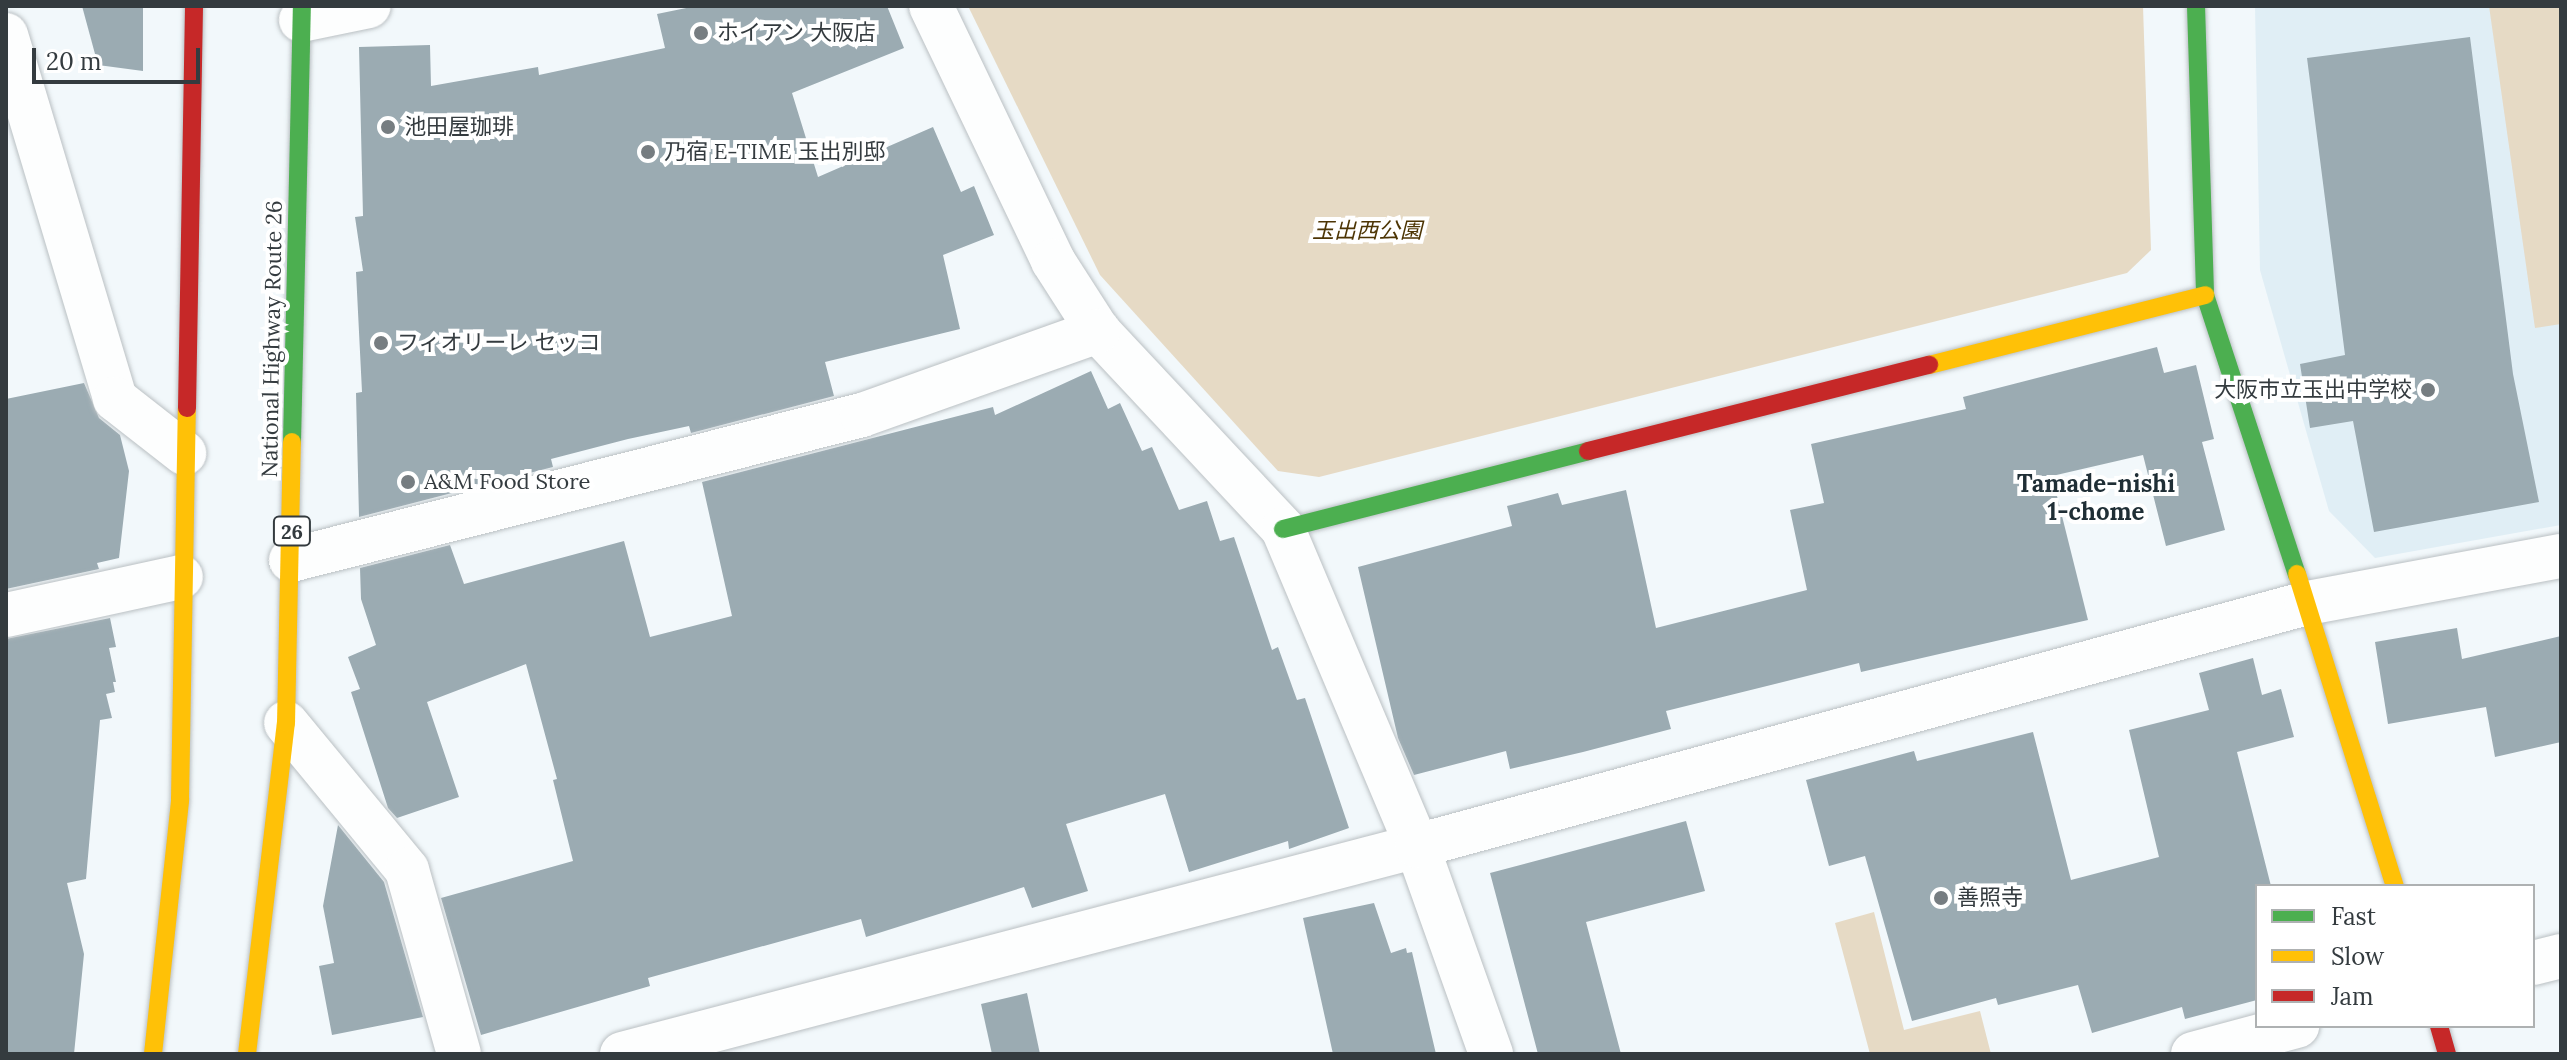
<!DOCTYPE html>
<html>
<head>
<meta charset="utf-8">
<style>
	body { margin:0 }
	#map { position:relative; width:2567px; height:1060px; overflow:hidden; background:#f2f8fb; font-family:Lora,"Noto Sans JP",serif }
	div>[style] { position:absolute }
	.built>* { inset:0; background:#e0eef5 }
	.green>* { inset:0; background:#e6dac5 }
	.building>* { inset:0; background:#9babb2 }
	.roads { filter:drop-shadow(0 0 2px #bac0c3) drop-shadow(0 0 2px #bac0c3) }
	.street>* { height:44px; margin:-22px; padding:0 22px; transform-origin:22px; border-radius:22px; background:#fdfefe }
	.fast>* { height:18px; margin:-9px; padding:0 9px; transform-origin:9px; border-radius:9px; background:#4caf50 }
	.slow>* { height:18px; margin:-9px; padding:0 9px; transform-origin:9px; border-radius:9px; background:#ffc107 }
	.jam>* { height:18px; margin:-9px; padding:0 9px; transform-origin:9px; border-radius:9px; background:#c62828 }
	.dots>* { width:22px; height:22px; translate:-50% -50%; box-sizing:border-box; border:4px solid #fff; border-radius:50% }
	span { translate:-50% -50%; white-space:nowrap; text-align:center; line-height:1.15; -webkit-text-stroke:8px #fff; paint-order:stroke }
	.shield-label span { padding:2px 6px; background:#fff; border:2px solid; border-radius:6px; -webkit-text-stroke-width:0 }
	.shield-label { font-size:20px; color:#343b3f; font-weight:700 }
	.poi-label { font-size:22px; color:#343b3f }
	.left { translate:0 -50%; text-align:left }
	.right { translate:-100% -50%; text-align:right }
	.park-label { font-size:22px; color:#4d3504; font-style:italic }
	.street-label { font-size:22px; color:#343b3f }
	.neighbourhood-label { font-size:24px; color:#1f2e35; font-weight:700 }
	.frame { position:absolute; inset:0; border:8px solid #343b3f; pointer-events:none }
	.legend { position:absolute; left:2255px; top:884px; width:280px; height:144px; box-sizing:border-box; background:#fff; border:2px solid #aeb1b2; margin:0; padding:10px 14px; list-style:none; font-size:24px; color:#343b3f }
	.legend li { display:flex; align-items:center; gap:16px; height:40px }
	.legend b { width:40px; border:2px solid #aeb1b2 }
	.scale { position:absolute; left:32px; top:48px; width:168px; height:36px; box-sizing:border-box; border:4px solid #343b3f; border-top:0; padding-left:10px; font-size:24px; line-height:28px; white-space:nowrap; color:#343b3f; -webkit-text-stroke:6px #fff; paint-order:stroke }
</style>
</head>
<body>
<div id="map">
	<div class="built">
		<i style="clip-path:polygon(2255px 6px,2561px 6px,2561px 525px,2375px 558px,2329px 511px,2260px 270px)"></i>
	</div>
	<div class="green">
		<i style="clip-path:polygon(968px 6px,2143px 6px,2151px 250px,2127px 273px,1319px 477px,1278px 471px,1100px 275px)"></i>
		<i style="clip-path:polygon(2489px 6px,2561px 6px,2561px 324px,2535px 328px)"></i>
		<i style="clip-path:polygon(1874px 912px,1904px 1030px,1980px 1011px,1991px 1054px,1870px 1054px,1835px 923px)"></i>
	</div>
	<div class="building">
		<i style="clip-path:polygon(82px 6px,143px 6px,143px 71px,98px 65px)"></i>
		<i style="clip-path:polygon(696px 6px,887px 6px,904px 48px,792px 93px,818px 177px,933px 127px,961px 192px,974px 186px,994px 235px,943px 255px,960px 329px,825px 362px,834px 396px,691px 433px,689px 426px,628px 439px,551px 459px,553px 467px,359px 517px,356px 393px,362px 392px,356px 272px,363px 271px,355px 217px,363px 216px,359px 47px,430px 45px,431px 86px,538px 67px,539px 75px,665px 48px,657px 14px)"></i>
		<i style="clip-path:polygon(2470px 37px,2513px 374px,2539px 502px,2374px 532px,2353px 421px,2310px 428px,2300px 364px,2345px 355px,2307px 58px)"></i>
		<i style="clip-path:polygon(2157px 347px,2164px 373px,2196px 365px,2214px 439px,2202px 442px,2225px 530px,2166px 546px,2143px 455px,2052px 476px,2088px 620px,1861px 672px,1859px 663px,1666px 711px,1671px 729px,1583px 752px,1510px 769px,1506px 751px,1414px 775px,1398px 738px,1358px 567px,1512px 526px,1507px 506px,1558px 493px,1562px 505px,1626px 490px,1656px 628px,1807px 590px,1790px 510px,1824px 503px,1811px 444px,1966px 409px,1963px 397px)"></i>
		<i style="clip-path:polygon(1091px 371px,1108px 409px,1120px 403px,1142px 451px,1152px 447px,1179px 510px,1207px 501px,1220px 541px,1234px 537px,1272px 650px,1278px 647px,1297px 700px,1305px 698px,1349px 828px,1289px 849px,1288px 841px,1189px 872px,1165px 794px,1066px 824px,1088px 891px,1032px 908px,1024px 887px,866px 937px,861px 919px,648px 978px,650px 986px,481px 1035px,441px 898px,573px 861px,553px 780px,557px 779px,526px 664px,427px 702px,459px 797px,397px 818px,388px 808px,351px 692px,360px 689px,348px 657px,376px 645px,361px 599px,360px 568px,450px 545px,464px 584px,624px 541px,650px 637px,732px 616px,702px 482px,993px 407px,995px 415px)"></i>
		<i style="clip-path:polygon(84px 383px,99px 418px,120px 435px,129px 471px,119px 558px,97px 563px,99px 569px,6px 589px,6px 399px)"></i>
		<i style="clip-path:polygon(110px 618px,116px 647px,109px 648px,116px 682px,113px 682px,115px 692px,106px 694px,112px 718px,100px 720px,86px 879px,67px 883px,84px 954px,74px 1054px,6px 1054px,6px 639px)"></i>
		<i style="clip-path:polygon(2457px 628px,2462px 659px,2561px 636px,2561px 742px,2495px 757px,2486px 707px,2388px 724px,2375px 642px)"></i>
		<i style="clip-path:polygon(2253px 658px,2262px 695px,2281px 689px,2294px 737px,2237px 752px,2271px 886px,2257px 886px,2257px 1000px,2185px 1019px,2182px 1007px,2092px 1033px,2078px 985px,1998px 1005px,1996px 998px,1912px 1021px,1865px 856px,1829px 866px,1806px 780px,1914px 751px,1917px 761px,2033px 732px,2071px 880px,2159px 857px,2129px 730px,2209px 710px,2199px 673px)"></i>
		<i style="clip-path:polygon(1686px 821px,1705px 891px,1586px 922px,1621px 1054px,1538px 1054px,1490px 873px)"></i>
		<i style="clip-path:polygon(338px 825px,384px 882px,423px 1017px,332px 1035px,319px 966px,334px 963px,323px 906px)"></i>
		<i style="clip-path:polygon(1374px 903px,1391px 953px,1406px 948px,1407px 953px,1412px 952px,1436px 1054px,1333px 1054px,1303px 918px)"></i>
		<i style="clip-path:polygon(1027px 993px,1040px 1054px,992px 1054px,981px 1004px)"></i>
	</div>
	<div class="roads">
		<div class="street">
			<i style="left:931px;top:6px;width:283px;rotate:64.4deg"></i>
			<i style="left:1053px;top:261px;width:83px;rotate:57.3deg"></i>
			<i style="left:1098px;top:331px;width:271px;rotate:46.9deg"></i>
			<i style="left:1283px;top:529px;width:344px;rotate:67.1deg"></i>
			<i style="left:1417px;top:846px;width:221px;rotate:70.4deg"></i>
			<i style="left:301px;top:20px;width:69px;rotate:-11.6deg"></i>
			<i style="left:6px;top:35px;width:380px;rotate:73.3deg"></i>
			<i style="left:115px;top:399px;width:88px;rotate:38deg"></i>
			<i style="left:291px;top:560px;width:589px;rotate:-14.25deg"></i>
			<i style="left:862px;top:415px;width:251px;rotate:-19.6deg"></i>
			<i style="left:6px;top:615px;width:179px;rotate:-12.3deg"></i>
			<i style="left:286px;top:723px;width:190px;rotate:50.5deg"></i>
			<i style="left:407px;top:870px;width:191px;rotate:74.2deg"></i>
			<i style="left:2533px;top:963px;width:29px;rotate:-14deg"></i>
			<i style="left:622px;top:1054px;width:822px;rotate:-14.66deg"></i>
			<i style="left:1417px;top:846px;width:923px;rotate:-15.27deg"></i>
			<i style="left:2307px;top:603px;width:258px;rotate:-10.5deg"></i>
			<i style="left:2193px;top:1054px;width:108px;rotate:-15.1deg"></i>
		</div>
		<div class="fast">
			<i style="left:2196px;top:6px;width:289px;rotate:88.2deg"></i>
			<i style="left:2205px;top:295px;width:294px;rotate:71.8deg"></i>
			<i style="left:292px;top:442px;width:436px;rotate:-88.7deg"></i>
			<i style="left:1283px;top:529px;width:315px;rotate:-14.3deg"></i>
		</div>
		<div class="slow">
			<i style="left:1929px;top:365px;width:285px;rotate:-14.2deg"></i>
			<i style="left:2297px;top:574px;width:327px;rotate:72.6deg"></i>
			<i style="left:153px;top:1054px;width:255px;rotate:-83.9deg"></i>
			<i style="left:180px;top:800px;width:392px;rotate:-89deg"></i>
			<i style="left:247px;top:1054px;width:333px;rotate:-83.3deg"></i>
			<i style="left:286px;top:723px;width:281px;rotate:-88.8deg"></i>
		</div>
		<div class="jam">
			<i style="left:187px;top:408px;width:402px;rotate:-89deg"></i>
			<i style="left:1588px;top:451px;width:352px;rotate:-14.2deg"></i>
			<i style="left:2439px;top:1026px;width:29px;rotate:74deg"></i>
		</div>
	</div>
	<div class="dots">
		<i style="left:701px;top:33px;background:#767d81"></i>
		<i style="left:388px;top:127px;background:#767d81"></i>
		<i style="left:648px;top:152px;background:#767d81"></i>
		<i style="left:381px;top:343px;background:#767d81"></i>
		<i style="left:2428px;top:390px;background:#767d81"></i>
		<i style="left:408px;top:482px;background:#767d81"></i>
		<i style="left:1941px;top:898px;background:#767d81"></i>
	</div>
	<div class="shield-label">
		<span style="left:292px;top:531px">26</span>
	</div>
	<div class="poi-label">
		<span class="left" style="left:717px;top:33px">ホイアン 大阪店</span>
		<span class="left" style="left:404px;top:127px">池田屋珈琲</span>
		<span class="left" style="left:664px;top:152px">乃宿 E-TIME 玉出別邸</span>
		<span class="left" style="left:397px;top:343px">フィオリーレ セッコ</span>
		<span class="right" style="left:2412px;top:390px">大阪市立玉出中学校</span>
		<span class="left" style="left:424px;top:482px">A&amp;M Food Store</span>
		<span class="left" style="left:1957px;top:898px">善照寺</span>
	</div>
	<div class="park-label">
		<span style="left:1367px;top:231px">玉出西公園</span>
	</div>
	<div class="street-label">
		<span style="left:272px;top:339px;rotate:-89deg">National Highway Route 26</span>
	</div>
	<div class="neighbourhood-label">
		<span style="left:2096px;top:498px">Tamade-nishi<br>1-chome</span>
	</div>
	<div class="frame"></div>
	<ul class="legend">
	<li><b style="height:10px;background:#4caf50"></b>Fast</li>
	<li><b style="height:10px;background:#ffc107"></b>Slow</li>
	<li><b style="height:10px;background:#c62828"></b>Jam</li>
	</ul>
	<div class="scale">20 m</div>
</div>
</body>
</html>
